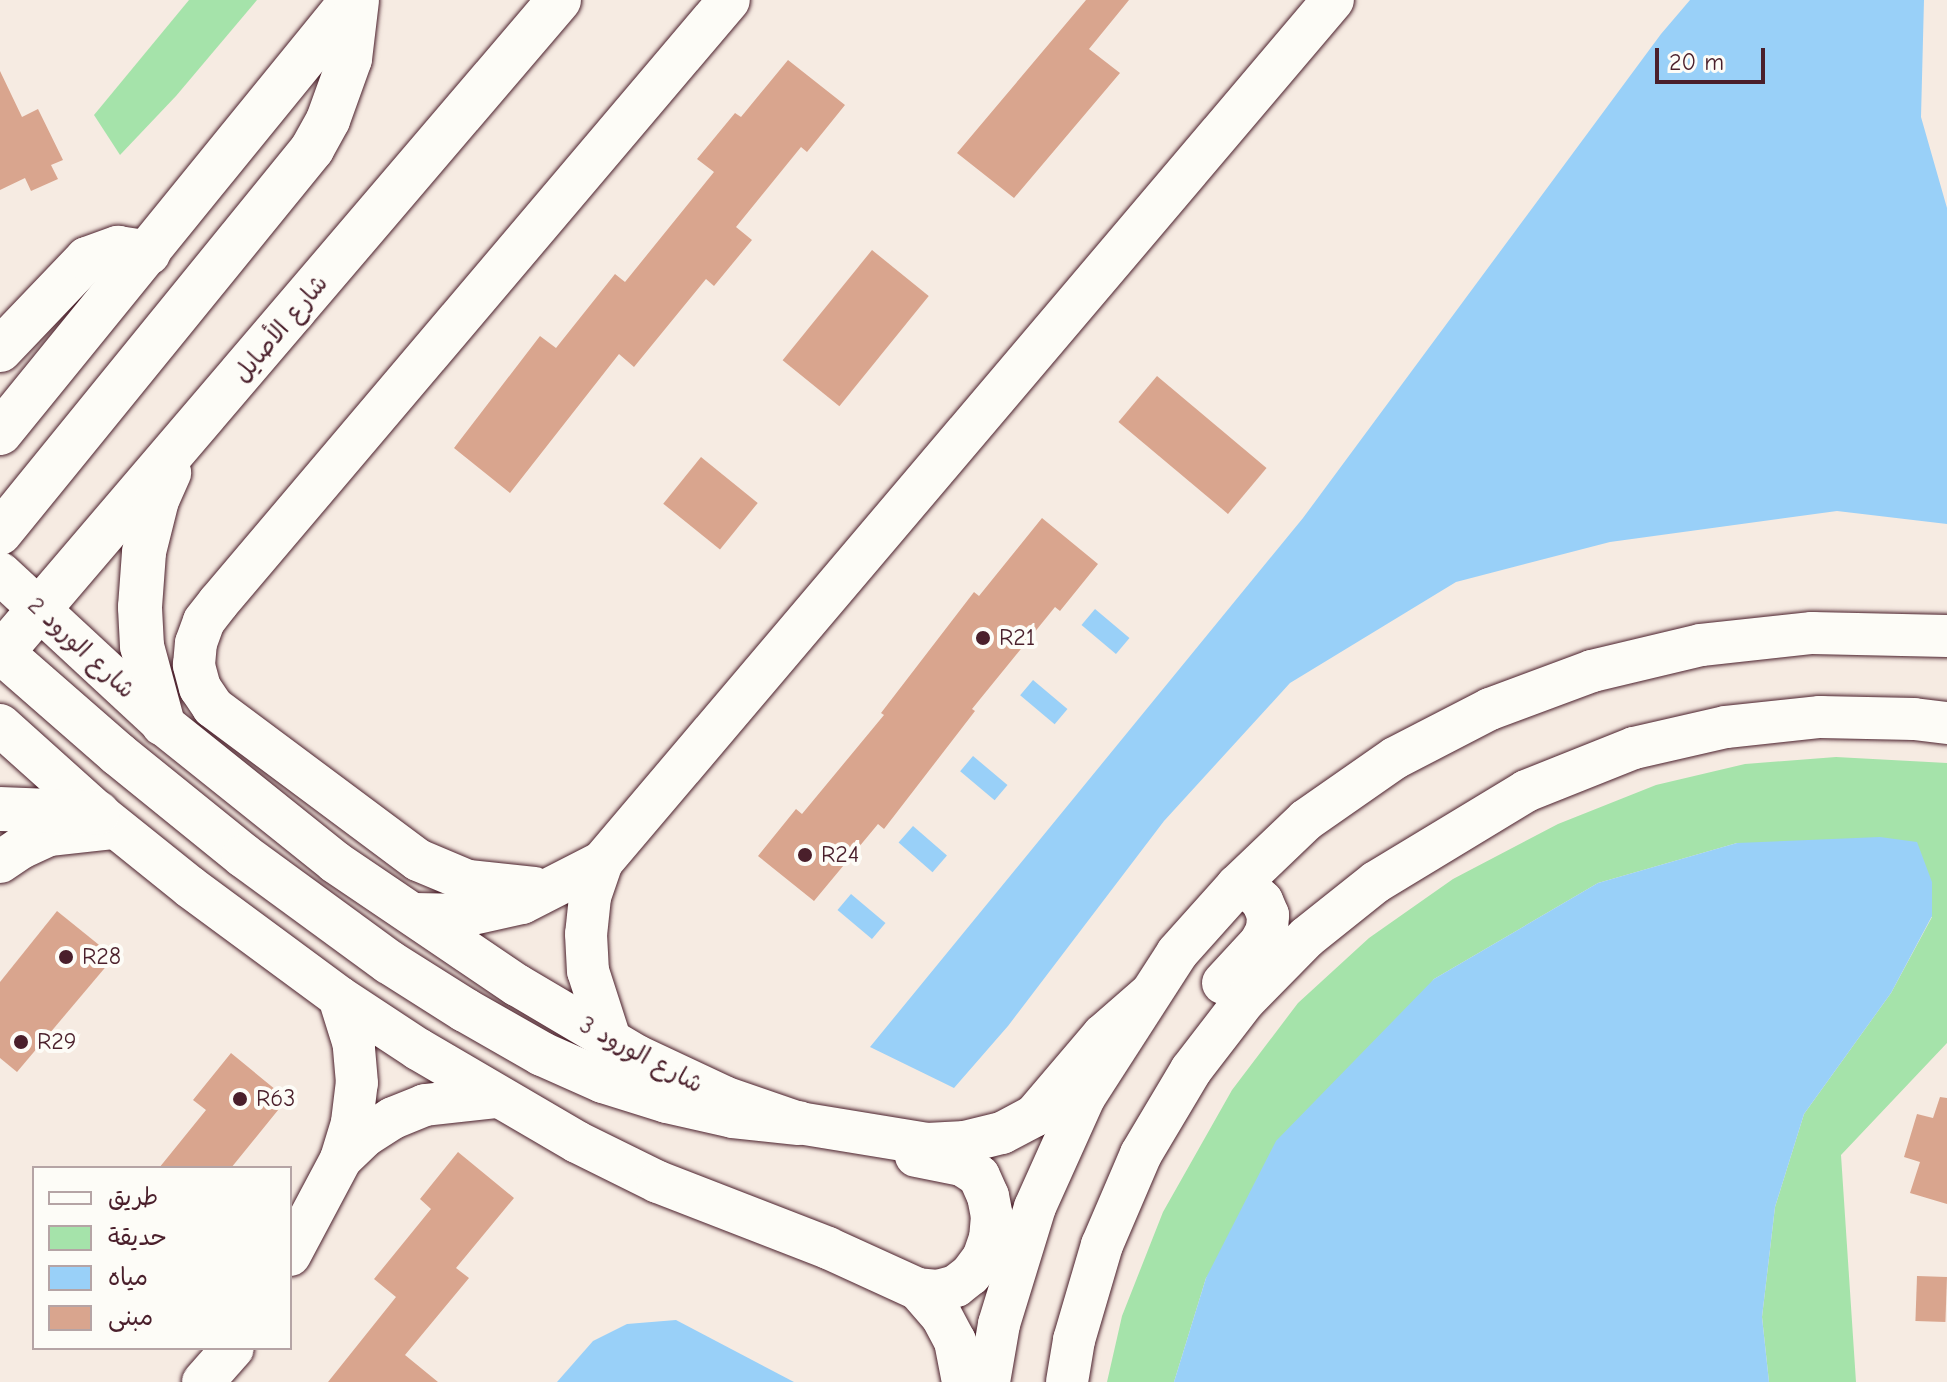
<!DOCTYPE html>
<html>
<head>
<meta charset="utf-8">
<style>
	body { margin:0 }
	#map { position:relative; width:1947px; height:1382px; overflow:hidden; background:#f6ebe2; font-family:"Comic Neue","Playpen Sans Arabic",sans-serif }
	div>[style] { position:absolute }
	.green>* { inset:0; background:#a5e3aa }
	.water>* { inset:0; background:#99d0f8; transform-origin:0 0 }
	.building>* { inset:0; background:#d9a58e; transform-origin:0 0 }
	.roads { filter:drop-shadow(0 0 2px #4a1f2b) drop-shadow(0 0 2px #4a1f2b) }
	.minor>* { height:42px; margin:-21px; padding:0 21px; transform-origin:21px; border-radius:21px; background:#fdfcf7 }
	.major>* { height:44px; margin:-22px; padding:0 22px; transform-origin:22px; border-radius:22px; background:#fdfcf7 }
	.dots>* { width:22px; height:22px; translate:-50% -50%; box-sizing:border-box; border:4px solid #fdfcf7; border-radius:50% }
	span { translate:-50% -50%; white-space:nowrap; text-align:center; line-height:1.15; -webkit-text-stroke:8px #fdfcf7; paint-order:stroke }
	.street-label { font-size:24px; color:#4a1f2b }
	.poi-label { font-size:24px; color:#4a1f2b }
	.left { translate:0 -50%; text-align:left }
	.legend { position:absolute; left:32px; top:1166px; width:260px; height:184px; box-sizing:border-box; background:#fdfcf7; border:2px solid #b5a4a5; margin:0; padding:10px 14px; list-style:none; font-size:24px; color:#4a1f2b }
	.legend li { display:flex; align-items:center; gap:16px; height:40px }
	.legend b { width:40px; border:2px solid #b5a4a5 }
	.scale { position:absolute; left:1655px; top:48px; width:110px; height:36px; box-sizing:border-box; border:4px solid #4a1f2b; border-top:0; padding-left:10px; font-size:24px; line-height:28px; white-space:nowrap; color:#4a1f2b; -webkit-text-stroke:6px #fdfcf7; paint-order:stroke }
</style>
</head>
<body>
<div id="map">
	<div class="green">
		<i style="clip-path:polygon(189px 0,257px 0,176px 96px,120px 155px,94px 115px)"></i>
		<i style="clip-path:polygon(1836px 757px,1947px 763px,1947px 1043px,1841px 1155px,1856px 1382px,1769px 1382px,1762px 1317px,1775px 1207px,1804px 1114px,1891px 993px,1932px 917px,1737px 843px,1598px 883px,1434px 979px,1206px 1278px,1174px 1382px,1107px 1382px,1122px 1316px,1163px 1212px,1232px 1090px,1298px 1003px,1369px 938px,1453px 879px,1558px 824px,1656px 785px,1745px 764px)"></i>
	</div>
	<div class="water">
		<i style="clip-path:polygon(1690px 0,1924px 0,1921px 117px,1947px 208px,1947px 524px,1837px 511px,1610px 542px,1456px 582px,1290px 683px,1164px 821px,1008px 1026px,954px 1088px,870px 1047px,1303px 518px,1661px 34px)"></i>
		<i style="left:1095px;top:609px;width:45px;height:21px;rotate:40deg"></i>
		<i style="left:1033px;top:680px;width:45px;height:20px;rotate:40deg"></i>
		<i style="left:973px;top:756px;width:45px;height:20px;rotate:40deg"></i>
		<i style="left:913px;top:826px;width:45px;height:22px;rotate:41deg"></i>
		<i style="clip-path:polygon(1880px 837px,1917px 842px,1932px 882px,1932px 916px,1891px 993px,1804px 1114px,1775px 1207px,1762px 1317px,1769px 1382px,1174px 1382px,1206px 1278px,1276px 1141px,1434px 979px,1598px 883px,1737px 843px)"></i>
		<i style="left:851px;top:894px;width:45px;height:21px;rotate:40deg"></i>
		<i style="clip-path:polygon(676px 1320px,794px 1382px,557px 1382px,593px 1341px,627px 1324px)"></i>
	</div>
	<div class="building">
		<i style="clip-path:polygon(1086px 0,1129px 0,1089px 49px,1120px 73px,1014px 198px,957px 153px)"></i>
		<i style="clip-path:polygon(788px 60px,845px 105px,807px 152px,801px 147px,736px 227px,752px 240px,714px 286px,706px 279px,634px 367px,619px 354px,510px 493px,454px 448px,540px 336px,556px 348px,615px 274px,625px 282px,714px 172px,697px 159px,735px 113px,741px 117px)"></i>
		<i style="clip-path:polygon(0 71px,22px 117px,38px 109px,63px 160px,51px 165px,58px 179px,31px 191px,25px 178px,0 190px)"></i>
		<i style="left:872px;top:250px;width:73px;height:142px;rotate:39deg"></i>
		<i style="left:1157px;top:376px;width:143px;height:60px;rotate:40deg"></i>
		<i style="left:701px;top:457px;width:73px;height:60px;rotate:39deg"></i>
		<i style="clip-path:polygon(1042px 518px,1098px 564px,1060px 611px,1055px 607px,972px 709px,975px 711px,884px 829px,878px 824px,814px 901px,758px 856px,796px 809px,802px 814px,884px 715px,881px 713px,974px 592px,979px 596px)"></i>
		<i style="clip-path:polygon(57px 911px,114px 957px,17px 1072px,0 1058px,0 982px)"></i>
		<i style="clip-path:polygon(231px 1053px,287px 1099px,231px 1168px,159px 1168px,206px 1110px,193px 1100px)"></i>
		<i style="clip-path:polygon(1940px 1097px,1947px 1098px,1947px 1204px,1910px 1193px,1920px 1162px,1904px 1157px,1917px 1114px,1933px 1118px)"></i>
		<i style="clip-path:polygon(458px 1152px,514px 1198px,456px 1268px,469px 1278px,405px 1355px,438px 1382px,328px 1382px,396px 1297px,374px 1279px,431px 1209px,420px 1199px)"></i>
		<i style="left:1917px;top:1276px;width:30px;height:45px;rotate:2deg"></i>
	</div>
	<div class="roads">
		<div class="minor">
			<i style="left:0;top:573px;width:222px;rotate:42.8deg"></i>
			<i style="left:163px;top:724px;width:221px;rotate:38.7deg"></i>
			<i style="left:335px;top:862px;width:220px;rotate:34.1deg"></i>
			<i style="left:517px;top:985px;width:139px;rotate:30.6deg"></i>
			<i style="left:637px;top:1056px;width:96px;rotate:25.2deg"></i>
			<i style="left:724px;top:1097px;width:79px;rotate:19.1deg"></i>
			<i style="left:799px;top:1123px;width:130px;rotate:9.3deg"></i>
			<i style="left:927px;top:1144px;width:38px;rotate:-3deg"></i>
			<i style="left:965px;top:1142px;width:38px;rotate:-14deg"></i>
			<i style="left:1002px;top:1133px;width:36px;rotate:-28deg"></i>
			<i style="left:1034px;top:1116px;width:106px;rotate:-49.6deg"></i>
			<i style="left:1103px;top:1035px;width:62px;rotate:-41.1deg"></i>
			<i style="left:0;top:725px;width:132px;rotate:41.9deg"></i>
			<i style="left:98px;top:813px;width:118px;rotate:38.8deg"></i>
			<i style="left:190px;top:887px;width:185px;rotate:36.4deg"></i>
			<i style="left:339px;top:997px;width:95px;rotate:33.4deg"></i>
			<i style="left:418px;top:1049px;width:184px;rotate:30.3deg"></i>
			<i style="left:577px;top:1142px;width:90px;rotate:26.3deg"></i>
			<i style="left:658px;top:1182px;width:182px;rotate:21.2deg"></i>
			<i style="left:828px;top:1248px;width:99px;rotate:24.5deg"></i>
			<i style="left:918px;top:1289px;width:35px;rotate:49deg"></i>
			<i style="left:941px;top:1315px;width:30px;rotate:62deg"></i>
			<i style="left:955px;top:1341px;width:42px;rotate:79deg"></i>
			<i style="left:0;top:862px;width:25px;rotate:-34deg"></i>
			<i style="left:21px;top:848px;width:31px;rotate:-25deg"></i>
			<i style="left:49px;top:835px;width:66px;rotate:-6.1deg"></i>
			<i style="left:602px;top:862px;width:37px;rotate:109deg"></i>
			<i style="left:590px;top:897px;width:37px;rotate:96deg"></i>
			<i style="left:586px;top:934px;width:37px;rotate:87deg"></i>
			<i style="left:588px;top:971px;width:75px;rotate:72.1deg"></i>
			<i style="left:534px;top:888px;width:66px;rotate:-173.9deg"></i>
			<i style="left:468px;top:881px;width:54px;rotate:-157.2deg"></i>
			<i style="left:418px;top:860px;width:256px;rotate:-143.3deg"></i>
			<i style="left:213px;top:707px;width:23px;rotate:-124deg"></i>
			<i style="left:200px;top:688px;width:24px;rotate:-105deg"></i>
			<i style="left:194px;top:665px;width:22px;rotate:-85deg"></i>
			<i style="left:196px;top:643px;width:23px;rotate:-70deg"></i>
			<i style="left:204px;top:621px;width:23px;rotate:-52deg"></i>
			<i style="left:218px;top:603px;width:790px;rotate:-49.72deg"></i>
			<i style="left:414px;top:914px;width:54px;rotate:1.1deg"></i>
			<i style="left:468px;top:915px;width:55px;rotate:-12.5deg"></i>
			<i style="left:522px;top:903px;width:90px;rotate:-27.1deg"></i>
			<i style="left:602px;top:862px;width:1130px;rotate:-49.7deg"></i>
			<i style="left:1223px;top:983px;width:54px;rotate:-47.2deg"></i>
			<i style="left:1260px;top:943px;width:15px;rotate:-62deg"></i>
			<i style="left:1267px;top:930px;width:15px;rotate:-86deg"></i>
			<i style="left:1268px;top:915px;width:15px;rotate:-113deg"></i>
			<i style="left:1262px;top:901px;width:15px;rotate:-138deg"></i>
			<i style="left:1251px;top:891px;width:15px;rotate:-160deg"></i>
			<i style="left:916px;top:1156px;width:47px;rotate:11.1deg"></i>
			<i style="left:962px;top:1165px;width:20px;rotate:33deg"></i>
			<i style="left:979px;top:1176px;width:22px;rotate:66deg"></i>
			<i style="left:988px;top:1196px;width:20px;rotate:79deg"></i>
			<i style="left:992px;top:1216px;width:22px;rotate:95deg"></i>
			<i style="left:990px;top:1238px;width:21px;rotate:109deg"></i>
			<i style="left:983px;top:1258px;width:21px;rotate:127deg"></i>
			<i style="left:970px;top:1275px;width:18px;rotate:142deg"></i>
			<i style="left:956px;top:1286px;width:20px;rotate:165deg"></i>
			<i style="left:937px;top:1291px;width:19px;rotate:-174deg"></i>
			<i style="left:341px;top:1159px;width:33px;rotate:-44deg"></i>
			<i style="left:365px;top:1136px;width:33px;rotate:-33deg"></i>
			<i style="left:393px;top:1118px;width:35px;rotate:-22deg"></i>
			<i style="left:425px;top:1105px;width:73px;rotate:-6.3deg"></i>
			<i style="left:290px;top:1255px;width:109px;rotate:-62deg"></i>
			<i style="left:341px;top:1159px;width:39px;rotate:-73deg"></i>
			<i style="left:352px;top:1122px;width:39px;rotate:-83deg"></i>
			<i style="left:357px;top:1083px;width:38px;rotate:-95deg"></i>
			<i style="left:354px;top:1045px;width:50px;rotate:-107.4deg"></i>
			<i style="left:203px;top:1382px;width:45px;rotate:-48.6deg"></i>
			<i style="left:989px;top:1382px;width:59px;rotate:-80.2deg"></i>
			<i style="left:999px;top:1324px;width:122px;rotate:-72.9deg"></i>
			<i style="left:1035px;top:1207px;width:122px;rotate:-65.8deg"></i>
			<i style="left:1085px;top:1096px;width:170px;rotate:-57.2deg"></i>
			<i style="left:1177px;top:953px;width:90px;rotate:-48.2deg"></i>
			<i style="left:1237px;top:886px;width:95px;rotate:-43.7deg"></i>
			<i style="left:1306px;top:820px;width:108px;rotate:-34.9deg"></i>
			<i style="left:1395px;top:758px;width:107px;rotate:-27.3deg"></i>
			<i style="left:1490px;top:709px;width:109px;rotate:-20.4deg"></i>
			<i style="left:1592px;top:671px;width:112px;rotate:-13.4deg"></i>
			<i style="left:1701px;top:645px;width:112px;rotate:-6.2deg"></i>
			<i style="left:1812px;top:633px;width:135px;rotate:1.3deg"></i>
			<i style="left:1067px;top:1382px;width:43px;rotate:-80.5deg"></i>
			<i style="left:1074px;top:1340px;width:99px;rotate:-73.6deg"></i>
			<i style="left:1102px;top:1245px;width:99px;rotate:-66.8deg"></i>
			<i style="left:1141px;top:1154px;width:98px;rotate:-59.2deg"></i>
			<i style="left:1191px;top:1070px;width:88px;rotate:-52.4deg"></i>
			<i style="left:1245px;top:1000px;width:88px;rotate:-45.5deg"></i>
			<i style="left:1307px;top:937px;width:88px;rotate:-38.6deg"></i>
			<i style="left:1376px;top:882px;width:175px;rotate:-31.2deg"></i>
			<i style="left:1526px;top:791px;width:116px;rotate:-21.7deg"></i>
			<i style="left:1634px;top:748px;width:94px;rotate:-12.9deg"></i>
			<i style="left:1726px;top:727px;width:95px;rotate:-6.1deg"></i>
			<i style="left:1820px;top:717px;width:94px;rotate:1.2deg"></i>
			<i style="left:1914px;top:719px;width:33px;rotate:7deg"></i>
		</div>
		<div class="major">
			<i style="left:0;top:350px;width:126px;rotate:-46.3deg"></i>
			<i style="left:87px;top:259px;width:33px;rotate:-20deg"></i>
			<i style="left:118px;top:248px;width:31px;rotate:9deg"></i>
			<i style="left:0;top:433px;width:558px;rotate:-50.89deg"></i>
			<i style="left:0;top:533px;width:495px;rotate:-50.9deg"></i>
			<i style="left:312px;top:149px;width:33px;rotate:-61deg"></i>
			<i style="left:328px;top:120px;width:65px;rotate:-70.2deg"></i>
			<i style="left:350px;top:59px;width:59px;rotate:-83.2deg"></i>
			<i style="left:0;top:651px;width:157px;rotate:41.1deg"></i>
			<i style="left:118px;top:754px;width:162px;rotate:39deg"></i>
			<i style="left:244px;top:856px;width:180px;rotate:36.2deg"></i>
			<i style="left:389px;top:962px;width:90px;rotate:32.3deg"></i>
			<i style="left:465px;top:1010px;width:89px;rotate:29.7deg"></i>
			<i style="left:542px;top:1054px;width:67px;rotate:23.9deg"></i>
			<i style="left:603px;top:1081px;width:67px;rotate:17.4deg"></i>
			<i style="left:667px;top:1101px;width:68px;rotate:12.8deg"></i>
			<i style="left:733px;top:1116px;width:66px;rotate:6.1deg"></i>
			<i style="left:0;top:655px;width:861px;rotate:-49.52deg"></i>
			<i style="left:163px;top:724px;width:81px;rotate:-105.1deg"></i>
			<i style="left:142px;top:646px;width:39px;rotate:-93deg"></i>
			<i style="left:140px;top:607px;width:55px;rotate:-85.8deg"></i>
			<i style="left:144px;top:552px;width:54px;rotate:-76deg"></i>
			<i style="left:157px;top:500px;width:30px;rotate:-66deg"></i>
			<i style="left:0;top:809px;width:98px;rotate:2.3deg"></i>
		</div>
	</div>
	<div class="dots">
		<i style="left:983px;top:638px;background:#4a1f2b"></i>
		<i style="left:805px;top:855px;background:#4a1f2b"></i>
		<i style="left:66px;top:957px;background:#4a1f2b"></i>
		<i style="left:21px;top:1042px;background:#4a1f2b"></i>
		<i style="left:240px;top:1099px;background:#4a1f2b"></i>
	</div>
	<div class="street-label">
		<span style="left:281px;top:329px;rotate:-50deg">شارع الأصايل</span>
		<span style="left:81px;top:648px;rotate:43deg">شارع الورود 2</span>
		<span style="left:641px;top:1055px;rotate:28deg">شارع الورود 3</span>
	</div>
	<div class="poi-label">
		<span class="left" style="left:999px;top:638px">R21</span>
		<span class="left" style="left:821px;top:855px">R24</span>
		<span class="left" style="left:82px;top:957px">R28</span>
		<span class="left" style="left:37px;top:1042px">R29</span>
		<span class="left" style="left:256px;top:1099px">R63</span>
	</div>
	<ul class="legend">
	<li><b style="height:10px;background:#fdfcf7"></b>طريق</li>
	<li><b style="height:22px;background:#a5e3aa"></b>حديقة</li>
	<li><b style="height:22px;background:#99d0f8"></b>مياه</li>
	<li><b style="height:22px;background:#d9a58e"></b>مبنى</li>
	</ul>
	<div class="scale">20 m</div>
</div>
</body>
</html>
